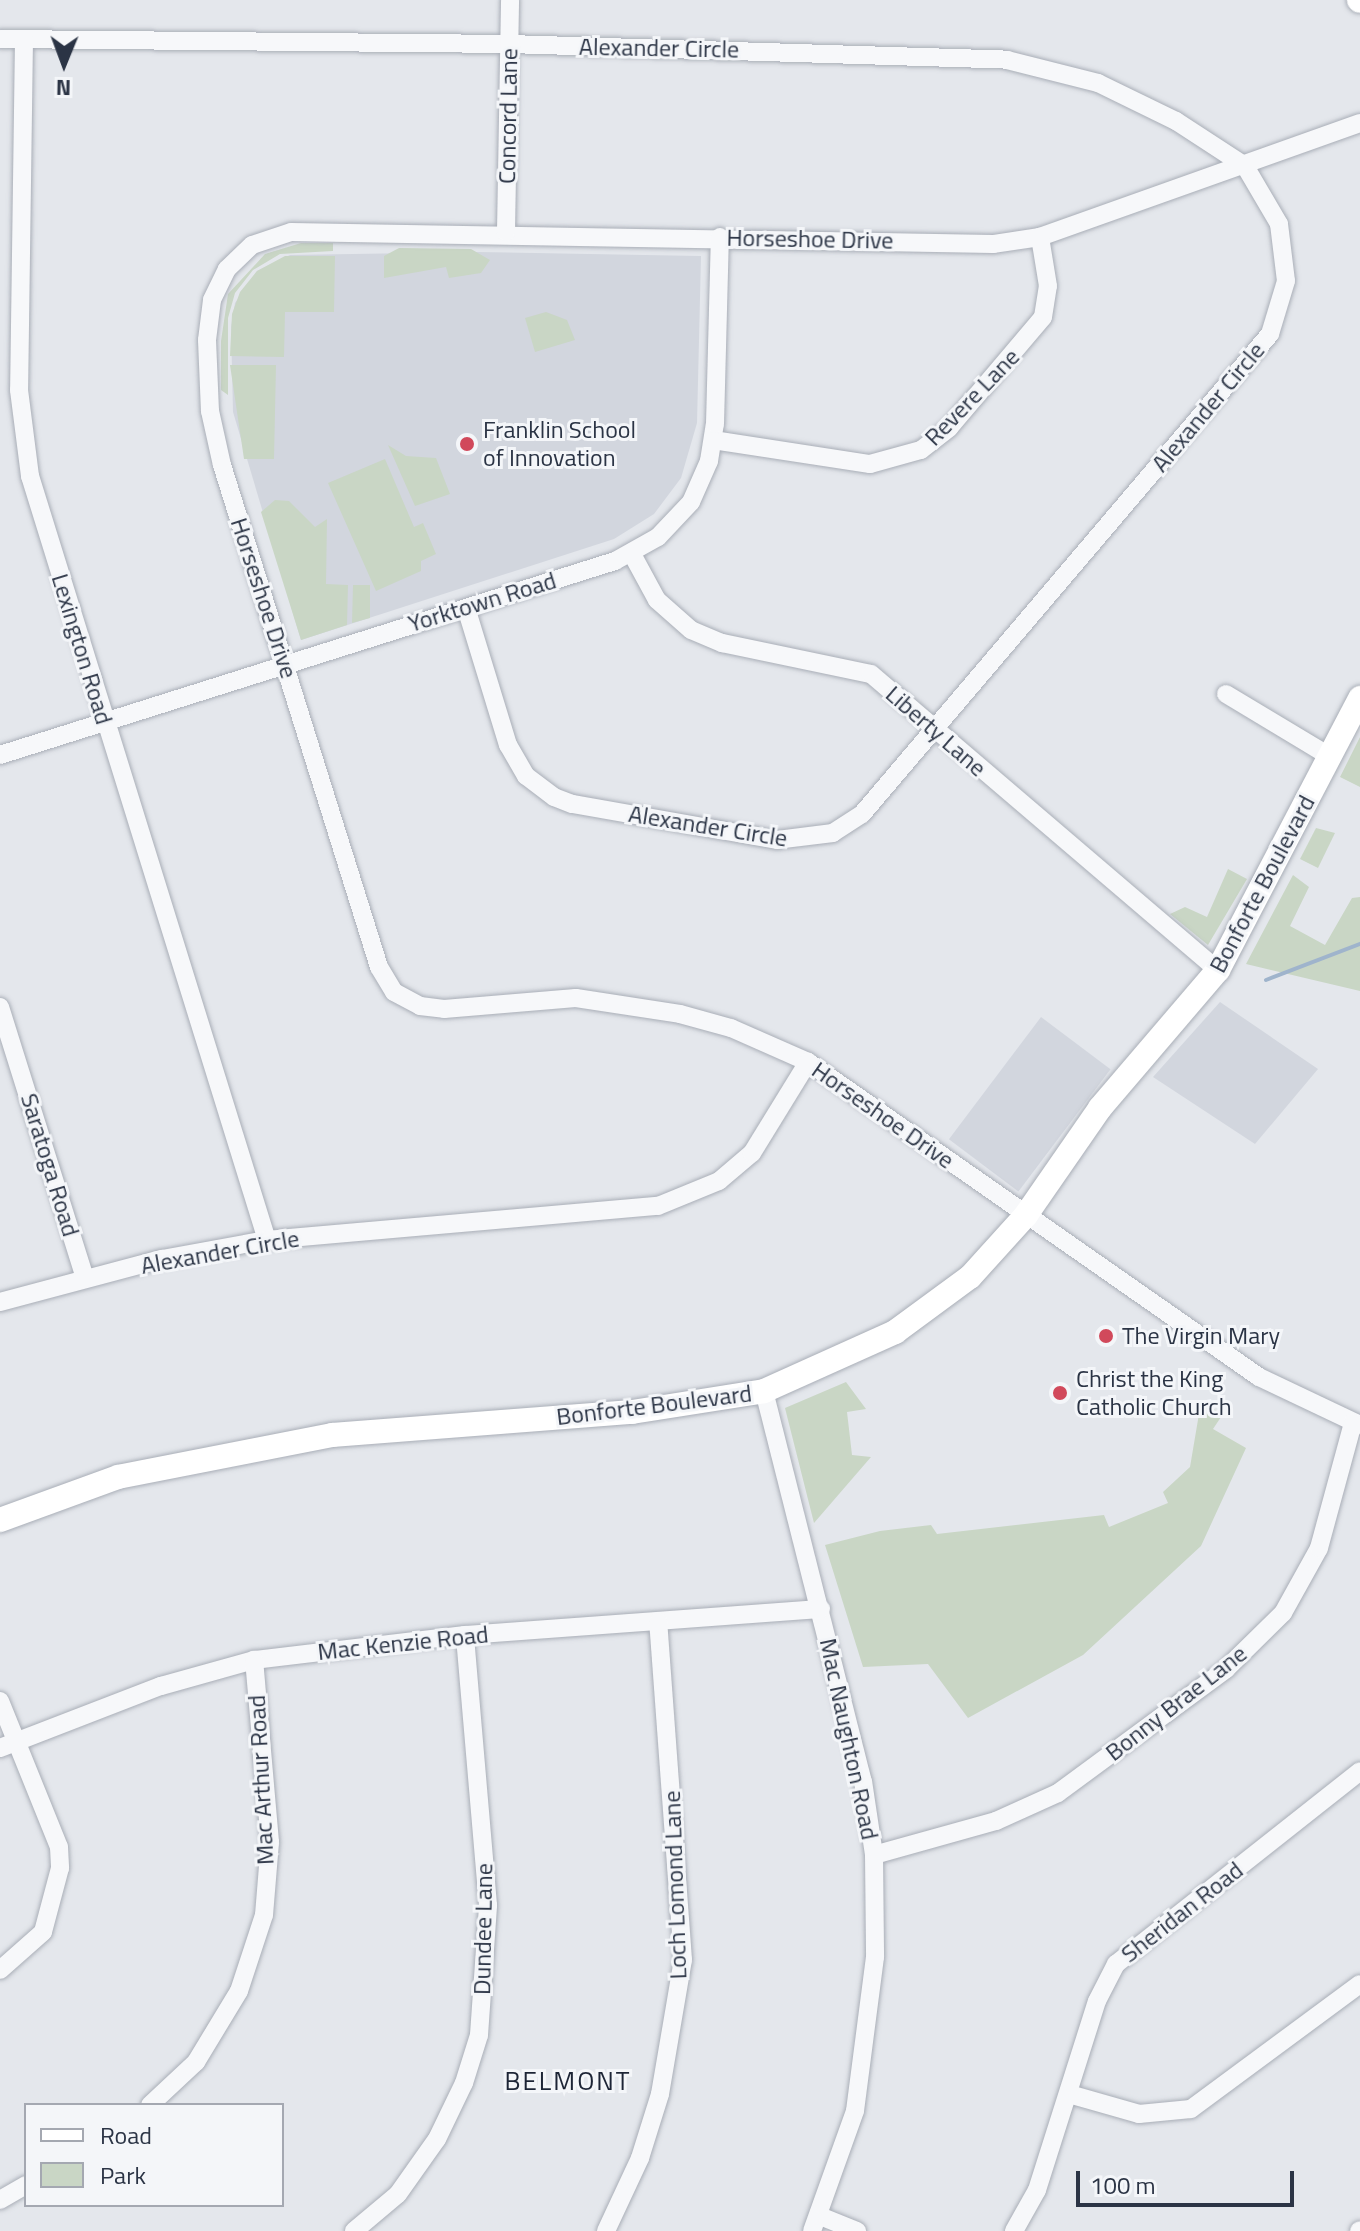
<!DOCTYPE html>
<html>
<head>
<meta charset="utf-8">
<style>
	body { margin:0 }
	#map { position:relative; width:1360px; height:2231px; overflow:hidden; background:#e4e7ec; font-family:"Titillium Web",sans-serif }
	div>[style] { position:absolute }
	.built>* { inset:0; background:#d2d6de; transform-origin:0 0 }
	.green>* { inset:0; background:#c9d6c5 }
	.stream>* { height:4px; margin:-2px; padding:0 2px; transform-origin:2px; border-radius:2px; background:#9fb4cc }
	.roads { filter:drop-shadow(0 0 2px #a9aeb7) drop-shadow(0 0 2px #a9aeb7) }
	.street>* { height:18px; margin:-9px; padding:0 9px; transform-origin:9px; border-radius:9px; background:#f7f8fa }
	.secondary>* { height:24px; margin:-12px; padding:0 12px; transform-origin:12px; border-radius:12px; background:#fff }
	.dots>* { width:22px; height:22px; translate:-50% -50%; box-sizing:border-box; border:4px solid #f4f6f9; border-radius:50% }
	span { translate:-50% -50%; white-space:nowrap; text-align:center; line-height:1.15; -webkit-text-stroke:6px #f4f6f9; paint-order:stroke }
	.street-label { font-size:24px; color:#2b3445 }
	.poi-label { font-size:24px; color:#2b3445 }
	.left { translate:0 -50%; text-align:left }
	.neighbourhood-label { font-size:26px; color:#1d2536; letter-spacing:2px }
	.legend { position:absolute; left:24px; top:2103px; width:260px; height:104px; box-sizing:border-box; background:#f4f6f9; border:2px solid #a4a8b1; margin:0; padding:10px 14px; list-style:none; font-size:24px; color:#2b3445 }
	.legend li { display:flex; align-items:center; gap:16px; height:40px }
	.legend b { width:40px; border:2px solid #a4a8b1 }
	.north { position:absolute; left:24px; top:24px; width:80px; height:80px; -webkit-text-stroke:6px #f4f6f9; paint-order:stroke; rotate:181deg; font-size:22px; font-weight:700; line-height:32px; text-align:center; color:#2b3445 }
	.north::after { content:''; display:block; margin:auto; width:28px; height:36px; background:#2b3445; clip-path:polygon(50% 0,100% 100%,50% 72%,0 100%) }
	.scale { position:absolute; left:1076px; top:2171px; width:218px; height:36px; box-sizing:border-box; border:4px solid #2b3445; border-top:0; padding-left:10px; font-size:24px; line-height:28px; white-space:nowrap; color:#2b3445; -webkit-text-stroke:6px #f4f6f9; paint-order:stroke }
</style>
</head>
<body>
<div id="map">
	<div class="built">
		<i style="clip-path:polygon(478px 252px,701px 256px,697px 423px,681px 478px,654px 514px,614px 539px,301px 640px,233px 412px,231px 327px,235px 303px,257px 271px,290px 255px)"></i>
		<i style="clip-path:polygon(1220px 1002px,1318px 1069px,1255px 1144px,1153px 1077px)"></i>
		<i style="left:1041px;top:1017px;width:87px;height:153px;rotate:37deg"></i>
	</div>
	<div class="green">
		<i style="clip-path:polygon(301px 243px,333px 243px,333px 251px,280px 254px,253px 270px,235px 293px,228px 318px,228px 395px,221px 390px,221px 341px,228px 294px,265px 254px)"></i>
		<i style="clip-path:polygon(399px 248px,471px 249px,490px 260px,481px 273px,449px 278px,446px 267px,384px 278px,384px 256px)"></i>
		<i style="clip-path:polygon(285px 256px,335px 256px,334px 312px,285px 312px,284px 357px,230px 356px,232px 314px,240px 292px,257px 271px)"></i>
		<i style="clip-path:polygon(546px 312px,567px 320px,575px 340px,535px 352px,525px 318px)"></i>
		<i style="clip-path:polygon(230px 365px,276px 365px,274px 459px,244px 459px)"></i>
		<i style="clip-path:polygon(388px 445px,406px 456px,436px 458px,450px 494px,415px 506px)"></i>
		<i style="clip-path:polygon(385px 459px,414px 527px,423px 523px,436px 554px,421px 561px,421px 571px,376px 591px,328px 483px)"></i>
		<i style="clip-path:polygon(275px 500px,289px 501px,315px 527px,327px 519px,326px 584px,348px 585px,347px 625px,301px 640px,261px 512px)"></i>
		<i style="clip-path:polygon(353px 585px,370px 585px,370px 618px,352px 623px)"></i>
		<i style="clip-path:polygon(1360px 737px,1360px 787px,1340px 777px)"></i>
		<i style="clip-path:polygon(1316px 828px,1335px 833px,1318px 868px,1300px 859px)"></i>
		<i style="clip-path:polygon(1228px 869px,1247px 879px,1208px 945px,1170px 914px,1185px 907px,1207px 917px)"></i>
		<i style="clip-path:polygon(1293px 875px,1309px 887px,1290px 926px,1325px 945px,1352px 898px,1360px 897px,1360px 991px,1246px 964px)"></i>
		<i style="clip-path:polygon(846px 1382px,866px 1409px,847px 1412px,852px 1455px,871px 1457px,814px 1523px,785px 1408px)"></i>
		<i style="clip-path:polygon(1201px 1402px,1223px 1414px,1213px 1429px,1246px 1448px,1201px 1546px,1083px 1655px,968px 1718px,928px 1664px,863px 1667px,825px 1545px,880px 1531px,931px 1525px,937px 1534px,1104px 1515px,1109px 1527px,1168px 1503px,1163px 1492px,1190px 1467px)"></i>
	</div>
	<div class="stream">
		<i style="left:1266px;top:980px;width:101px;rotate:-21deg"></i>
	</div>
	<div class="roads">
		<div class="street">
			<i style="left:0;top:39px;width:509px;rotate:0.56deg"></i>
			<i style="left:509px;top:44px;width:498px;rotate:1.8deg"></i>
			<i style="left:1007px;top:60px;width:94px;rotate:14.2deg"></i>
			<i style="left:1098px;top:83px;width:87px;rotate:26deg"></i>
			<i style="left:1176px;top:121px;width:82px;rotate:33.1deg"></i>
			<i style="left:1245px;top:166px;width:67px;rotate:59.6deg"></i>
			<i style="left:1279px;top:224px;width:57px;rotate:83deg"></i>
			<i style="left:1286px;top:281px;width:55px;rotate:106.8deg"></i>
			<i style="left:1270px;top:334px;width:630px;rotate:130.36deg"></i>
			<i style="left:862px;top:814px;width:35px;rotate:147deg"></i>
			<i style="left:833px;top:833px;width:56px;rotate:172.9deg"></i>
			<i style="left:777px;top:840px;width:208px;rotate:-170deg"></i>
			<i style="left:572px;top:804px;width:19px;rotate:-159deg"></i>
			<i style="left:554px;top:797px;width:35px;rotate:-143deg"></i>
			<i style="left:526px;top:776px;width:36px;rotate:-120deg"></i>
			<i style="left:508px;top:745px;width:143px;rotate:-107deg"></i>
			<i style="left:24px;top:39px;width:351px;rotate:90.8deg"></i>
			<i style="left:19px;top:390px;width:87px;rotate:82.7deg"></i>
			<i style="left:30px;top:476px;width:800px;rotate:72.77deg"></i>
			<i style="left:1360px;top:123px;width:340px;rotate:160.4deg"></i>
			<i style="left:1040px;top:237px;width:48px;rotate:171.5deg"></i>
			<i style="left:993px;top:244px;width:702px;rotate:-179.02deg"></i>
			<i style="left:291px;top:232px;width:41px;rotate:161.6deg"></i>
			<i style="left:252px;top:245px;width:35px;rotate:136deg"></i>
			<i style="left:227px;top:269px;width:34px;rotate:116deg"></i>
			<i style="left:212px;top:300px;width:40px;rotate:97.1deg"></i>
			<i style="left:207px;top:340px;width:71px;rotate:87.6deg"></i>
			<i style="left:210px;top:411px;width:55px;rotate:77.5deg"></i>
			<i style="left:222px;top:465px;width:526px;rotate:72.63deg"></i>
			<i style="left:379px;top:967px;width:29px;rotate:59deg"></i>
			<i style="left:394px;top:992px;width:30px;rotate:28deg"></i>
			<i style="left:420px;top:1006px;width:24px;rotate:7deg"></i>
			<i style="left:444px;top:1009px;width:132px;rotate:-4.8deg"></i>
			<i style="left:576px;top:998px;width:105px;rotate:8.7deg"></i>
			<i style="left:680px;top:1014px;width:53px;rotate:15.4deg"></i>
			<i style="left:731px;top:1028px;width:84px;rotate:23.8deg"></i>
			<i style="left:808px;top:1062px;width:550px;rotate:34.93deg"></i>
			<i style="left:1259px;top:1377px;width:112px;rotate:25.4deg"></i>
			<i style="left:506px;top:232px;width:232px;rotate:-89deg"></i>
			<i style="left:713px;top:440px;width:159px;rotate:8.7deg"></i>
			<i style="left:870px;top:464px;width:53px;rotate:-15.4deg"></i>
			<i style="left:921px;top:450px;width:36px;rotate:-38deg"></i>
			<i style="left:949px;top:428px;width:145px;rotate:-49.7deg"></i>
			<i style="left:1043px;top:317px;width:31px;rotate:-81deg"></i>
			<i style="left:1048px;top:286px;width:50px;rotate:-99.3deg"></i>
			<i style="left:632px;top:554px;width:52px;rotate:61.5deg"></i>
			<i style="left:657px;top:600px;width:45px;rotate:41.4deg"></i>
			<i style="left:691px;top:630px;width:34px;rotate:23deg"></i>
			<i style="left:722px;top:643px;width:152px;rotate:11.8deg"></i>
			<i style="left:871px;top:674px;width:456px;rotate:40.5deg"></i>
			<i style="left:1226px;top:694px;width:120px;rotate:31deg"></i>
			<i style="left:0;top:755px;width:645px;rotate:-17.51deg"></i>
			<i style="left:615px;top:561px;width:49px;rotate:-29.2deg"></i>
			<i style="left:658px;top:537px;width:48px;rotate:-46.7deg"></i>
			<i style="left:691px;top:502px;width:45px;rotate:-66.3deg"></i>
			<i style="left:709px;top:461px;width:37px;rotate:-81deg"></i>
			<i style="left:715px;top:424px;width:187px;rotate:-88.5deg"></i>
			<i style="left:0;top:1007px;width:284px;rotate:72.6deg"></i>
			<i style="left:0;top:1302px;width:168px;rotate:-14.9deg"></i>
			<i style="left:162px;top:1259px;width:107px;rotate:-10.3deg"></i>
			<i style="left:267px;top:1240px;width:392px;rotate:-5deg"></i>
			<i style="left:658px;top:1206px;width:66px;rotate:-22.3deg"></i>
			<i style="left:719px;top:1181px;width:43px;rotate:-40.3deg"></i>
			<i style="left:752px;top:1153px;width:107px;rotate:-58.4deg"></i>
			<i style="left:764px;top:1391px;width:402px;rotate:75.8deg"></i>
			<i style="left:863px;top:1781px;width:75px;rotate:81.5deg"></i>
			<i style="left:874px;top:1855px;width:102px;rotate:89.4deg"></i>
			<i style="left:875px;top:1957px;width:155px;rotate:97.4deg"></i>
			<i style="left:855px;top:2111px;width:127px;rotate:109.7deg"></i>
			<i style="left:0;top:1701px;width:157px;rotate:68deg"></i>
			<i style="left:59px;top:1847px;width:21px;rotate:87deg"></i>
			<i style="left:60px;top:1868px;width:66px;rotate:104.9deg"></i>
			<i style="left:43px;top:1932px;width:57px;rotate:138.5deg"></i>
			<i style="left:0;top:1748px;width:173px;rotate:-21.1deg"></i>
			<i style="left:161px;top:1686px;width:97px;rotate:-15.6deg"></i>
			<i style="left:254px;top:1660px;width:212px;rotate:-6.8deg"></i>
			<i style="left:465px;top:1635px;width:357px;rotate:-4.2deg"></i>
			<i style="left:874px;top:1855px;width:127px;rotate:-15.6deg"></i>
			<i style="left:996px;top:1821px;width:68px;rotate:-24.3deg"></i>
			<i style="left:1058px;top:1793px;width:209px;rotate:-36.4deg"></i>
			<i style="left:1226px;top:1669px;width:80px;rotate:-44.5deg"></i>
			<i style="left:1283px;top:1613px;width:74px;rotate:-61deg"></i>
			<i style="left:1319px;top:1548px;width:130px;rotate:-74.8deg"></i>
			<i style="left:1069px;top:2094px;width:73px;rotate:15.9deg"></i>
			<i style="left:1139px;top:2114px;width:52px;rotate:-5.5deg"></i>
			<i style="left:1191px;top:2109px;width:210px;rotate:-36.5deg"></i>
			<i style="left:150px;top:2105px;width:63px;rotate:-43.1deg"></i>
			<i style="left:196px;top:2062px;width:83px;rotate:-58.8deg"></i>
			<i style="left:239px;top:1991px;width:80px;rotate:-71.8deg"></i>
			<i style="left:264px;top:1915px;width:73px;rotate:-85.3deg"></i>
			<i style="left:270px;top:1842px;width:183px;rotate:-95deg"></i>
			<i style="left:0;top:2200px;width:30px;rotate:-30deg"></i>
			<i style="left:820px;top:2216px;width:40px;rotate:22deg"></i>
			<i style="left:354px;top:2231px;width:57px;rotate:-40.1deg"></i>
			<i style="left:398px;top:2194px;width:67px;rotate:-54.7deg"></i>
			<i style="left:437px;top:2139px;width:62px;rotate:-64.3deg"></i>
			<i style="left:464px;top:2083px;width:50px;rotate:-72.6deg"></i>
			<i style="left:479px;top:2035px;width:130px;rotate:-86deg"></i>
			<i style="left:488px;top:1905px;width:271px;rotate:-94.9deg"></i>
			<i style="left:606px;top:2231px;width:81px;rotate:-65deg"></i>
			<i style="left:640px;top:2158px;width:67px;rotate:-72.6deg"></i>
			<i style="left:660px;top:2094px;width:136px;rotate:-80.3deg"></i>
			<i style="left:683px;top:1960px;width:339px;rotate:-94.2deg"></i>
			<i style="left:1014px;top:2231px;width:47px;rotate:-60.7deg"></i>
			<i style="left:1037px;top:2190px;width:198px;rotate:-72.4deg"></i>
			<i style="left:1097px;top:2001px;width:42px;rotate:-62.8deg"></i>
			<i style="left:1116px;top:1964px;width:311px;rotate:-38.3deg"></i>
			<i style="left:1359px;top:2231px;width:1px;rotate:-45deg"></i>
		</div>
		<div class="secondary">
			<i style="left:1359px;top:0;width:1px;rotate:45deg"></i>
			<i style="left:0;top:1520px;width:126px;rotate:-20deg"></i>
			<i style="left:118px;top:1477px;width:218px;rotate:-11.1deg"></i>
			<i style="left:332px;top:1435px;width:301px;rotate:-4.4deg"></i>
			<i style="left:632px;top:1412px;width:134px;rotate:-9deg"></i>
			<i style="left:764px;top:1391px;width:144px;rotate:-24.2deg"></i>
			<i style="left:895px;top:1332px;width:93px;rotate:-36.3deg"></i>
			<i style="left:970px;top:1277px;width:84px;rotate:-47.9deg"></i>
			<i style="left:1026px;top:1215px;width:130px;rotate:-55.3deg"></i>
			<i style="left:1100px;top:1108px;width:182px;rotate:-49.5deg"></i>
			<i style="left:1218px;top:970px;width:307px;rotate:-62.4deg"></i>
		</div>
	</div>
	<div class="dots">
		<i style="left:467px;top:444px;background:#d1495b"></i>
		<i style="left:1106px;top:1336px;background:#d1495b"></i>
		<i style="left:1060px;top:1393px;background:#d1495b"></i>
	</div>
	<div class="street-label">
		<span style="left:659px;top:48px;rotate:1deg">Alexander Circle</span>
		<span style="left:508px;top:116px;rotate:-89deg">Concord Lane</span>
		<span style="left:810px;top:239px;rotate:1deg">Horseshoe Drive</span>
		<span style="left:972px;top:397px;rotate:-46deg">Revere Lane</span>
		<span style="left:1208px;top:407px;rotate:-50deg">Alexander Circle</span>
		<span style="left:264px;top:598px;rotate:72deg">Horseshoe Drive</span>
		<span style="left:482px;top:602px;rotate:-17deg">Yorktown Road</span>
		<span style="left:82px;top:649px;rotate:73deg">Lexington Road</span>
		<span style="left:936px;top:731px;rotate:41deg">Liberty Lane</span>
		<span style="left:708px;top:826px;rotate:9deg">Alexander Circle</span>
		<span style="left:1262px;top:884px;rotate:-62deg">Bonforte Boulevard</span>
		<span style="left:883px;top:1115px;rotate:35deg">Horseshoe Drive</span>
		<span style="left:50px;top:1165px;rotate:73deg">Saratoga Road</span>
		<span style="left:220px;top:1252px;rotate:-10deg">Alexander Circle</span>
		<span style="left:654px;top:1405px;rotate:-7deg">Bonforte Boulevard</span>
		<span style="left:403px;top:1643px;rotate:-6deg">Mac Kenzie Road</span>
		<span style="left:1176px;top:1703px;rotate:-38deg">Bonny Brae Lane</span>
		<span style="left:849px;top:1739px;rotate:78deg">Mac Naughton Road</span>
		<span style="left:261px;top:1780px;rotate:-93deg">Mac Arthur Road</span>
		<span style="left:675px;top:1885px;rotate:-92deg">Loch Lomond Lane</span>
		<span style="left:1182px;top:1912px;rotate:-38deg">Sheridan Road</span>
		<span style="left:483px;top:1929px;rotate:-89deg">Dundee Lane</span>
	</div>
	<div class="poi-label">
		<span class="left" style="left:483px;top:444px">Franklin School<br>of Innovation</span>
		<span class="left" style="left:1122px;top:1336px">The Virgin Mary</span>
		<span class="left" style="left:1076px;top:1393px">Christ the King<br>Catholic Church</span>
	</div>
	<div class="neighbourhood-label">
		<span style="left:568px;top:2081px">BELMONT</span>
	</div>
	<ul class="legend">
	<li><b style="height:10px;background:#fff"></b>Road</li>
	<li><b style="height:22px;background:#c9d6c5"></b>Park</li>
	</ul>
	<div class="north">N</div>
	<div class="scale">100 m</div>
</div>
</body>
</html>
